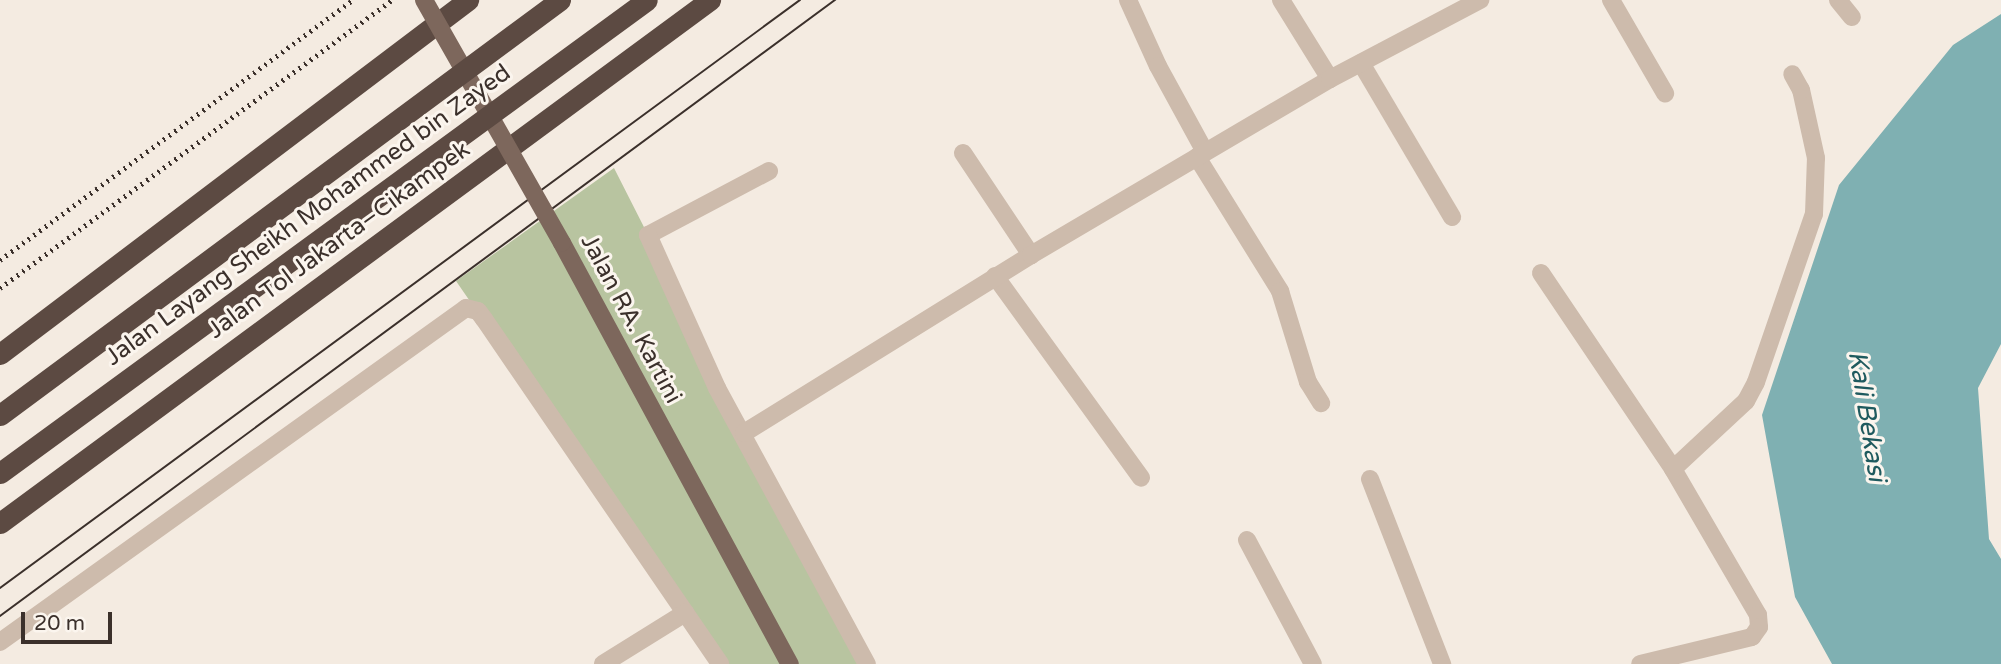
<!DOCTYPE html>
<html>
<head>
<meta charset="utf-8">
<style>
	body { margin:0 }
	#map { position:relative; width:2001px; height:664px; overflow:hidden; background:#f4ebe1; font-family:"Varela Round",sans-serif }
	div>[style] { position:absolute }
	.green>* { inset:0; background:#b8c4a0 }
	.water>* { inset:0; background:#7fb0b2 }
	.minor>* { height:18px; margin:-9px; padding:0 9px; transform-origin:9px; border-radius:9px; background:#cdbbac }
	.major>* { height:18px; margin:-9px; padding:0 9px; transform-origin:9px; border-radius:9px; background:#7d675c }
	.highway>* { height:21px; margin:-10.5px; padding:0 10.5px; transform-origin:10.5px; border-radius:10.5px; background:#5c4a42 }
	.tram>* { height:2px; margin:-1px; padding:0 1px; transform-origin:1px; border-radius:1px; background:#3b302b }
	.rail>* { height:5px; margin-top:-2.5px; transform-origin:0; background:repeating-linear-gradient(90deg,#3b302b 0 2px,transparent 0 7px) }
	.major-bridge>* { height:18px; margin:-9px; padding:0 9px; transform-origin:9px; border-radius:9px; background:#7d675c }
	.highway-bridge>* { height:21px; margin:-10.5px; padding:0 10.5px; transform-origin:10.5px; border-radius:10.5px; background:#5c4a42 }
	span { translate:-50% -50%; white-space:nowrap; text-align:center; line-height:1.15; -webkit-text-stroke:6px #fbf5ee; paint-order:stroke }
	.street-label { font-size:24px; color:#3b302b }
	.water-label { font-size:26px; color:#1f5a5e; font-style:italic }
	.scale { position:absolute; left:21px; top:612px; width:91px; height:32px; box-sizing:border-box; border:4px solid #3b302b; border-top:0; padding-left:9px; font-size:21px; line-height:24px; white-space:nowrap; color:#3b302b; -webkit-text-stroke:5px #fbf5ee; paint-order:stroke }
</style>
</head>
<body>
<div id="map">
	<div class="green">
		<i style="clip-path:polygon(614px 168px,648px 235px,867px 664px,720px 664px,456px 281px)"></i>
	</div>
	<div class="water">
		<i style="clip-path:polygon(2001px 14px,2001px 344px,1978px 388px,1989px 539px,2001px 559px,2001px 664px,1832px 664px,1795px 597px,1762px 415px,1839px 185px,1953px 45px)"></i>
	</div>
	<div class="minor">
		<i style="left:1128px;top:0;width:72px;rotate:65.6deg"></i>
		<i style="left:1158px;top:66px;width:98px;rotate:61.3deg"></i>
		<i style="left:1281px;top:0;width:93px;rotate:58.2deg"></i>
		<i style="left:1611px;top:0;width:108px;rotate:59.9deg"></i>
		<i style="left:1838px;top:0;width:22px;rotate:51deg"></i>
		<i style="left:1361px;top:63px;width:179px;rotate:59.4deg"></i>
		<i style="left:963px;top:153px;width:123px;rotate:56.3deg"></i>
		<i style="left:1197px;top:157px;width:158px;rotate:58.2deg"></i>
		<i style="left:1280px;top:291px;width:95px;rotate:72.9deg"></i>
		<i style="left:1308px;top:382px;width:25px;rotate:58deg"></i>
		<i style="left:769px;top:171px;width:137px;rotate:152.1deg"></i>
		<i style="left:648px;top:235px;width:168px;rotate:65.7deg"></i>
		<i style="left:717px;top:388px;width:314px;rotate:61.5deg"></i>
		<i style="left:1541px;top:273px;width:236px;rotate:56deg"></i>
		<i style="left:1673px;top:469px;width:169px;rotate:59.8deg"></i>
		<i style="left:1758px;top:615px;width:12px;rotate:85deg"></i>
		<i style="left:1759px;top:627px;width:12px;rotate:125deg"></i>
		<i style="left:1752px;top:637px;width:115px;rotate:166.4deg"></i>
		<i style="left:995px;top:276px;width:249px;rotate:54.1deg"></i>
		<i style="left:744px;top:433px;width:338px;rotate:-31.8deg"></i>
		<i style="left:1031px;top:255px;width:347px;rotate:-30.5deg"></i>
		<i style="left:1330px;top:79px;width:170px;rotate:-27.8deg"></i>
		<i style="left:1673px;top:469px;width:100px;rotate:-43deg"></i>
		<i style="left:1746px;top:401px;width:21px;rotate:-62deg"></i>
		<i style="left:1756px;top:382px;width:178px;rotate:-71deg"></i>
		<i style="left:1814px;top:214px;width:56px;rotate:-88deg"></i>
		<i style="left:1816px;top:158px;width:70px;rotate:-102.4deg"></i>
		<i style="left:1801px;top:90px;width:18px;rotate:-119deg"></i>
		<i style="left:1370px;top:479px;width:199px;rotate:68.7deg"></i>
		<i style="left:1247px;top:540px;width:140px;rotate:62deg"></i>
		<i style="left:0;top:642px;width:573px;rotate:-35.63deg"></i>
		<i style="left:466px;top:308px;width:12px;rotate:14deg"></i>
		<i style="left:478px;top:311px;width:10px;rotate:53deg"></i>
		<i style="left:484px;top:319px;width:418px;rotate:55.6deg"></i>
		<i style="left:603px;top:664px;width:97px;rotate:-31.9deg"></i>
	</div>
	<div class="major">
		<i style="left:562px;top:243px;width:479px;rotate:61.6deg"></i>
	</div>
	<div class="highway">
		<i style="left:0;top:354px;width:587px;rotate:-37.1deg"></i>
		<i style="left:0;top:523px;width:882px;rotate:-36.38deg"></i>
	</div>
	<div class="tram">
		<i style="left:0;top:588px;width:993px;rotate:-36.32deg"></i>
		<i style="left:0;top:616px;width:1038px;rotate:-36.42deg"></i>
	</div>
	<div class="rail">
		<i style="left:0;top:260px;width:438px;rotate:-36.4deg"></i>
		<i style="left:0;top:288px;width:486px;rotate:-36.3deg"></i>
	</div>
	<div class="major-bridge">
		<i style="left:424px;top:0;width:279px;rotate:60.4deg"></i>
	</div>
	<div class="highway-bridge">
		<i style="left:0;top:415px;width:697px;rotate:-36.54deg"></i>
		<i style="left:0;top:473px;width:801px;rotate:-36.17deg"></i>
	</div>
	<div class="street-label">
		<span style="left:308px;top:215px;rotate:-36deg">Jalan Layang Sheikh Mohammed bin Zayed</span>
		<span style="left:339px;top:240px;rotate:-36deg">Jalan Tol Jakarta–Cikampek</span>
		<span style="left:631px;top:319px;rotate:62deg">Jalan RA. Kartini</span>
	</div>
	<div class="water-label">
		<span style="left:1867px;top:416px;rotate:81deg">Kali Bekasi</span>
	</div>
	<div class="scale">20 m</div>
</div>
</body>
</html>
